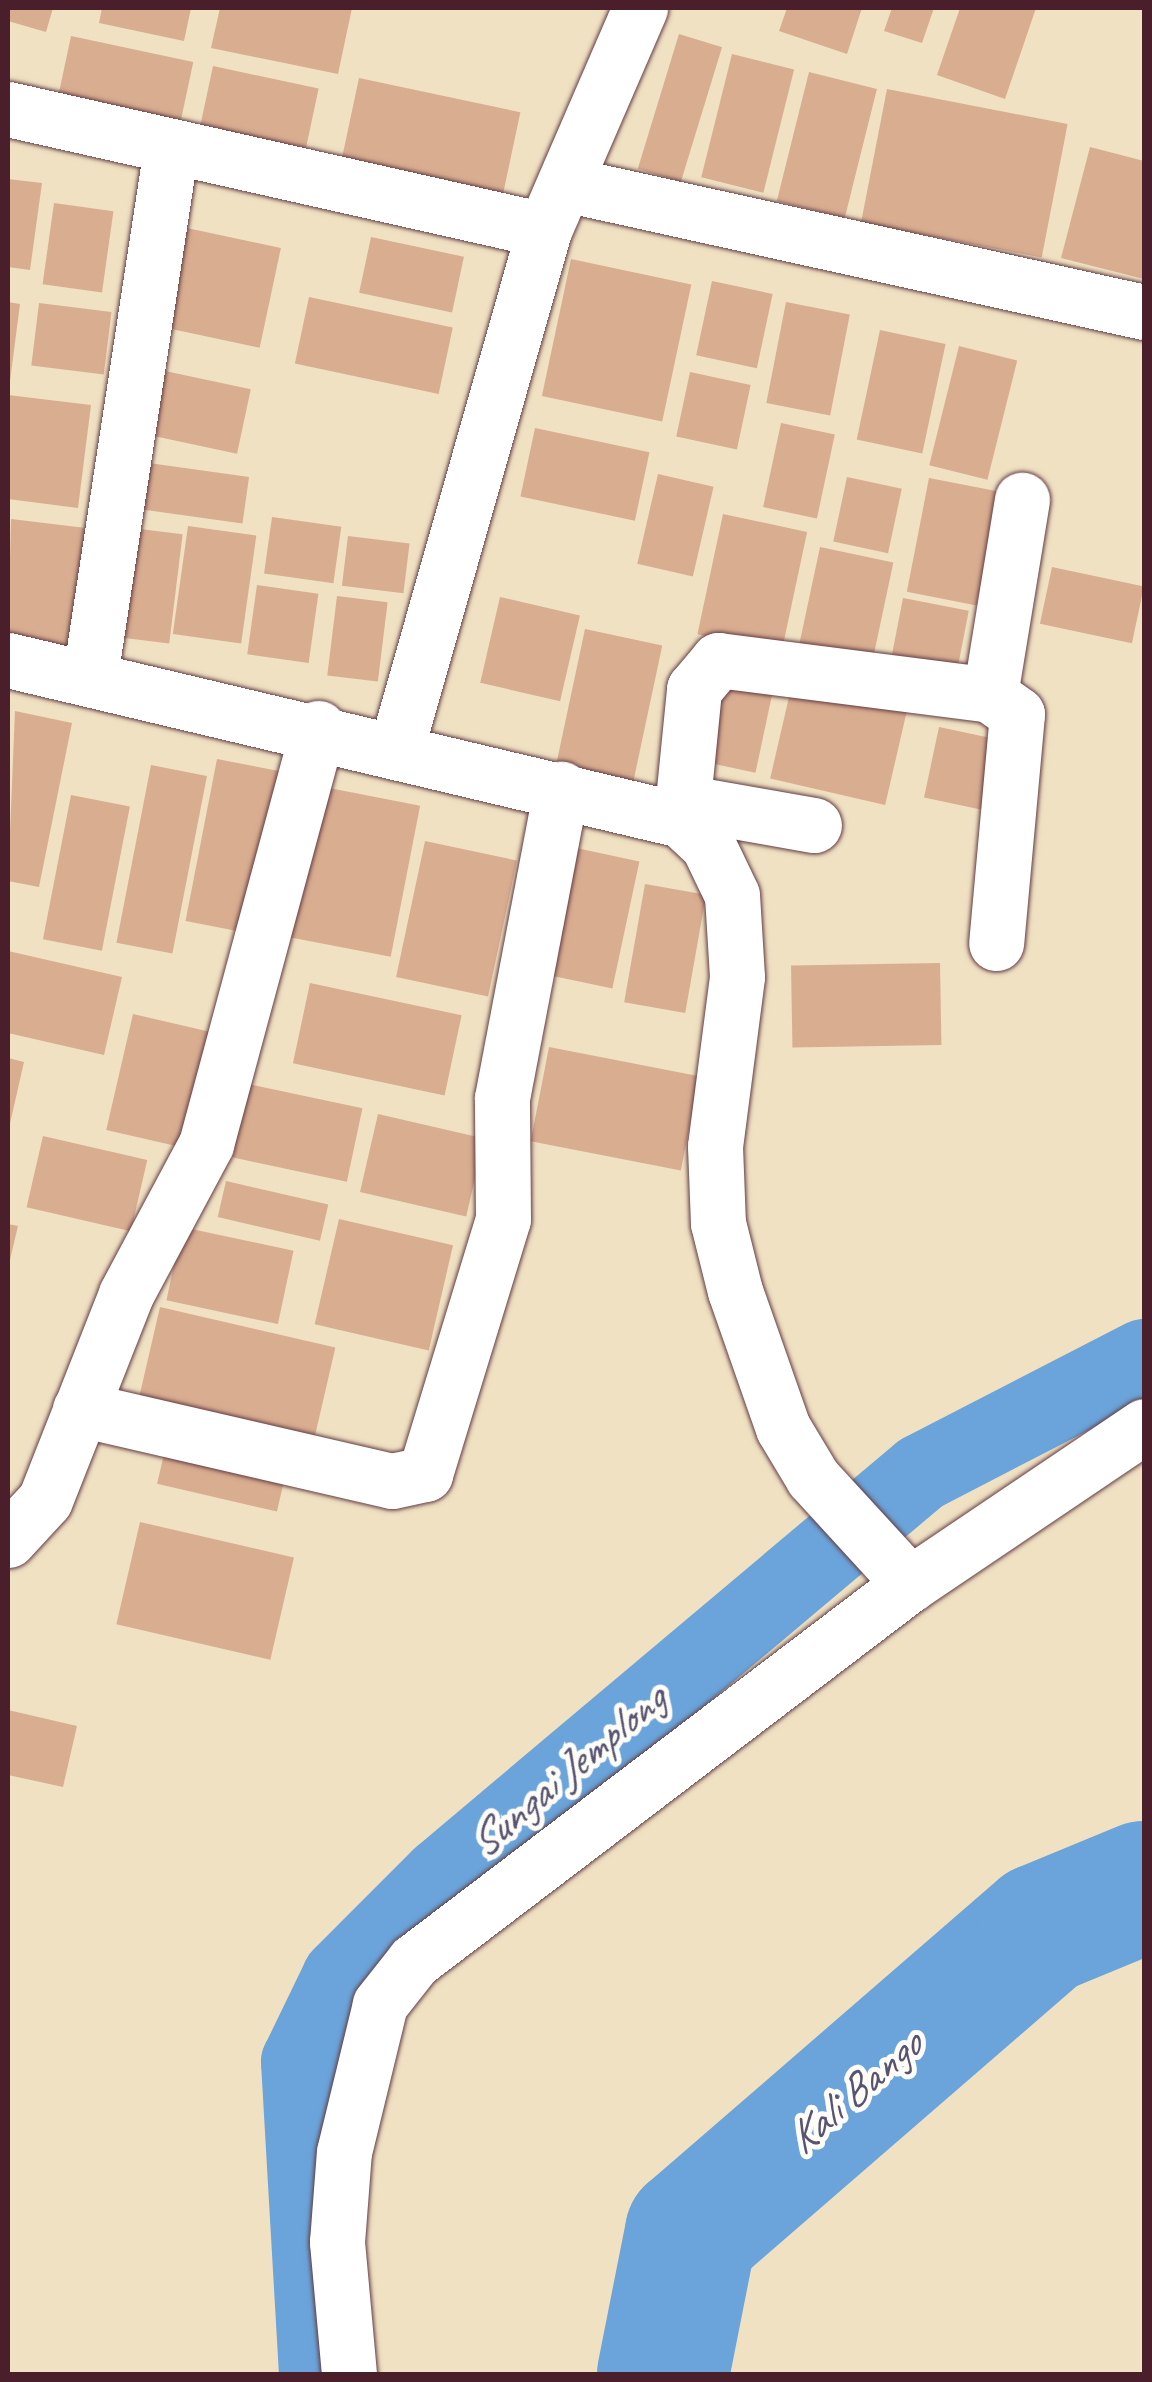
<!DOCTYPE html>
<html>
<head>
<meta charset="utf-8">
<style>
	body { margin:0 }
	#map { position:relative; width:1152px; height:2382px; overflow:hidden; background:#f0e1c3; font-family:Caveat,sans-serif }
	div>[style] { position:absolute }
	.canal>* { height:78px; margin:-39px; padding:0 39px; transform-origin:39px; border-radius:39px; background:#6aa4da }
	.river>* { height:132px; margin:-66px; padding:0 66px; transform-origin:66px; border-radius:66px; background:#6aa4da }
	.building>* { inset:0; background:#d9ad90; transform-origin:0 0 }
	.roads { filter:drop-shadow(0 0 2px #633c42) drop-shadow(0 0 2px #633c42) }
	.minor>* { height:55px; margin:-27.5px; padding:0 27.5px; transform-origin:27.5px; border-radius:27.5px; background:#fff }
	span { translate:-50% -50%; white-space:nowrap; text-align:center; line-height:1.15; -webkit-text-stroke:10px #fdfcf7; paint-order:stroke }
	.water-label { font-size:45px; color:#575471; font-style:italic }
	.frame { position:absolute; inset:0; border:10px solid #4a1f2b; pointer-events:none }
</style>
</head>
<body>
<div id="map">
	<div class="canal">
		<i style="left:318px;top:2374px;width:313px;rotate:-93.3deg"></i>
		<i style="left:300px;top:2062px;width:94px;rotate:-64.2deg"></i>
		<i style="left:341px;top:1977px;width:141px;rotate:-45deg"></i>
		<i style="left:441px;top:1877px;width:627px;rotate:-40.09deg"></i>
		<i style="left:921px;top:1473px;width:251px;rotate:-27.3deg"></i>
	</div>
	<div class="river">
		<i style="left:663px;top:2374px;width:144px;rotate:-78.8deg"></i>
		<i style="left:691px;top:2233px;width:464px;rotate:-40.9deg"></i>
		<i style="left:1042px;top:1929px;width:110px;rotate:-22.4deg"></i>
	</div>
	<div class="building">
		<i style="clip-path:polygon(8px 8px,53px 8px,46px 32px,8px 21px)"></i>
		<i style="clip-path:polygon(102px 8px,191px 8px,184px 41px,99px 23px)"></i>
		<i style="clip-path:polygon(220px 8px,352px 8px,338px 74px,211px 48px)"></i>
		<i style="clip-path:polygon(787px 8px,862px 8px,847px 54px,779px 31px)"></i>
		<i style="clip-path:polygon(892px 8px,934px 8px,922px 43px,884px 31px)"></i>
		<i style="clip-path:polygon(960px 8px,1036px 8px,1005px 99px,937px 75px)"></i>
		<i style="left:679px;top:34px;width:45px;height:141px;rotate:17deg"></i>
		<i style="left:71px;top:36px;width:125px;height:73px;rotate:12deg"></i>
		<i style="left:732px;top:54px;width:64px;height:127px;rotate:14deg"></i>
		<i style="left:213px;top:66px;width:108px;height:76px;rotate:12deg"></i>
		<i style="left:809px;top:72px;width:70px;height:133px;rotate:14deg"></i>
		<i style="left:359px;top:78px;width:165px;height:90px;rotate:12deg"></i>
		<i style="left:887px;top:89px;width:184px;height:136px;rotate:11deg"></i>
		<i style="clip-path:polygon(1090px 147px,1144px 161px,1144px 279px,1061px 258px)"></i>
		<i style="clip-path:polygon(8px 179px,42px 183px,30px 270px,8px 267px)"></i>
		<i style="left:54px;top:203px;width:60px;height:82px;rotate:8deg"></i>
		<i style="left:187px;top:228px;width:96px;height:102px;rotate:12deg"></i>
		<i style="left:371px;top:237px;width:95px;height:57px;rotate:12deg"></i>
		<i style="left:571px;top:259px;width:123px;height:140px;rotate:12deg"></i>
		<i style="left:712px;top:281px;width:62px;height:76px;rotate:12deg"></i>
		<i style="left:309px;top:297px;width:147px;height:68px;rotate:12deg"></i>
		<i style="clip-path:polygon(8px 302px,20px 304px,10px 381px,8px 381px)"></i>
		<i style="left:786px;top:302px;width:65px;height:103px;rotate:11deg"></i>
		<i style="left:39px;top:303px;width:73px;height:63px;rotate:7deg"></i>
		<i style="left:880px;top:330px;width:67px;height:112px;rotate:12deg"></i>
		<i style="left:959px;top:346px;width:60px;height:123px;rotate:14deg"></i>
		<i style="left:151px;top:368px;width:102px;height:66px;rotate:12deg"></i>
		<i style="left:690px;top:372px;width:62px;height:66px;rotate:12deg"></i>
		<i style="clip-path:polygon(8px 395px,91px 405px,78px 508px,8px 499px)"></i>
		<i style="left:781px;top:423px;width:55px;height:86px;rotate:12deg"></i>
		<i style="left:535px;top:428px;width:117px;height:70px;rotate:12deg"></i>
		<i style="left:149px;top:463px;width:101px;height:47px;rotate:8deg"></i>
		<i style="left:658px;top:474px;width:57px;height:92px;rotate:13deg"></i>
		<i style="left:847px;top:477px;width:56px;height:66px;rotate:12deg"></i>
		<i style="left:929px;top:478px;width:71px;height:116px;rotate:11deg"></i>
		<i style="left:723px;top:514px;width:86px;height:123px;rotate:12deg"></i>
		<i style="left:272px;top:517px;width:70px;height:57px;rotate:8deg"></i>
		<i style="clip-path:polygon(11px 519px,86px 528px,71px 652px,8px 644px)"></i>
		<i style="left:188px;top:526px;width:69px;height:109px;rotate:8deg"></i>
		<i style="left:132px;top:528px;width:51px;height:110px;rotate:7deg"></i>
		<i style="left:348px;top:536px;width:62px;height:50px;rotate:7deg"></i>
		<i style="left:820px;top:547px;width:75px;height:110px;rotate:12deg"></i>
		<i style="left:1052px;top:567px;width:94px;height:58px;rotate:12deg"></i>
		<i style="left:257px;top:585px;width:62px;height:70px;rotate:8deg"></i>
		<i style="left:337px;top:596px;width:51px;height:80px;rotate:7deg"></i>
		<i style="left:500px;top:597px;width:82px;height:88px;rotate:13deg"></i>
		<i style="left:903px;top:598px;width:67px;height:63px;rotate:11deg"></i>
		<i style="left:585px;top:629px;width:79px;height:139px;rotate:12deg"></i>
		<i style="left:719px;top:675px;width:56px;height:88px;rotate:12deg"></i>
		<i style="left:792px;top:684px;width:118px;height:97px;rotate:13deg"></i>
		<i style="clip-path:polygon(15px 711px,72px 723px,39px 887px,8px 881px)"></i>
		<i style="left:939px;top:727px;width:59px;height:72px;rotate:12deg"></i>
		<i style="left:217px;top:759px;width:71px;height:165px;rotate:11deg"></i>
		<i style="left:151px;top:765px;width:57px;height:181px;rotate:11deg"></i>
		<i style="left:319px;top:786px;width:103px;height:154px;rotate:11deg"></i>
		<i style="left:71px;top:795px;width:60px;height:147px;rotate:11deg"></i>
		<i style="left:425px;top:841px;width:94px;height:139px;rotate:12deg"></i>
		<i style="left:567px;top:846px;width:74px;height:130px;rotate:12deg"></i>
		<i style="left:645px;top:884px;width:62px;height:120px;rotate:10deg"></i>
		<i style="clip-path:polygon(8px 951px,122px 977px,104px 1055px,8px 1033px)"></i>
		<i style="left:940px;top:963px;width:82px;height:149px;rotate:89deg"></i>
		<i style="left:310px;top:983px;width:155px;height:82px;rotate:12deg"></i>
		<i style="left:133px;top:1014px;width:83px;height:119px;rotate:13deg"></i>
		<i style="left:549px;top:1047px;width:153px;height:96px;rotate:11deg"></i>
		<i style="clip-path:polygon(8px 1058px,24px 1062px,9px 1128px,8px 1127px)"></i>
		<i style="left:248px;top:1084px;width:117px;height:75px;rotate:12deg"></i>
		<i style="left:378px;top:1114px;width:109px;height:80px;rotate:13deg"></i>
		<i style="left:43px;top:1136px;width:107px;height:73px;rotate:13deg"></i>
		<i style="left:226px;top:1181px;width:105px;height:37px;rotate:13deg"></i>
		<i style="left:339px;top:1219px;width:117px;height:108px;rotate:13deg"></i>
		<i style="clip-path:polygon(8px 1224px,18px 1226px,9px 1264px,8px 1263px)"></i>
		<i style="left:182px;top:1227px;width:114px;height:75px;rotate:12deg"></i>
		<i style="left:160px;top:1307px;width:180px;height:94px;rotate:13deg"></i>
		<i style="left:167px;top:1441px;width:123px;height:44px;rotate:13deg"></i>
		<i style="left:140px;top:1522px;width:158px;height:105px;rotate:13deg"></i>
		<i style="clip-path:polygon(8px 1710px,77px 1726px,63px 1787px,8px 1775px)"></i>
	</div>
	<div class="roads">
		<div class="minor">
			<i style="left:8px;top:109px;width:549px;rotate:12.72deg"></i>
			<i style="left:565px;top:184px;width:593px;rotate:12.47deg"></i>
			<i style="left:8px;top:660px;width:692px;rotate:13.37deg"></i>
			<i style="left:681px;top:820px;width:37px;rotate:43deg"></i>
			<i style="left:708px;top:845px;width:55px;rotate:64.4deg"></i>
			<i style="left:732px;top:895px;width:82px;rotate:86.5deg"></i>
			<i style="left:737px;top:977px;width:170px;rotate:97.4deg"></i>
			<i style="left:715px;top:1146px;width:77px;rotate:87.8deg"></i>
			<i style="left:718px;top:1223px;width:70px;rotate:76deg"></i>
			<i style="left:735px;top:1291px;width:145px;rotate:70.7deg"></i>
			<i style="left:783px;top:1428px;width:58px;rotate:59deg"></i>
			<i style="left:813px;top:1478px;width:144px;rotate:47.5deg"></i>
			<i style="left:90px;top:676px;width:534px;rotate:-81.28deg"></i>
			<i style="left:990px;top:695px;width:33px;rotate:35deg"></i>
			<i style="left:1017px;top:714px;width:230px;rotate:95.2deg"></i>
			<i style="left:397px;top:746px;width:537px;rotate:-74.1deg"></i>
			<i style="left:544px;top:230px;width:242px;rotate:-66.6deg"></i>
			<i style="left:683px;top:802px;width:133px;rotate:10deg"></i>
			<i style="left:681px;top:820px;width:132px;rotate:-84.3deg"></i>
			<i style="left:694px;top:689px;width:38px;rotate:-50deg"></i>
			<i style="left:718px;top:660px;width:274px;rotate:7.3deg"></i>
			<i style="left:990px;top:695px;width:198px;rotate:-80.7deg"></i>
			<i style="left:80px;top:1409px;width:320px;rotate:13deg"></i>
			<i style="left:392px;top:1481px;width:34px;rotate:-12deg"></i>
			<i style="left:425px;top:1474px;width:267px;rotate:-73deg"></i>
			<i style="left:503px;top:1219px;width:121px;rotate:-90.5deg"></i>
			<i style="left:502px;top:1098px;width:315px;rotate:-79.2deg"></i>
			<i style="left:8px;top:1540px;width:54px;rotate:-47.2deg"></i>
			<i style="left:45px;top:1500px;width:221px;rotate:-68.5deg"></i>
			<i style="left:126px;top:1294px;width:170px;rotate:-61.9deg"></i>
			<i style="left:206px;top:1144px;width:431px;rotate:-74.9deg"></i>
			<i style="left:349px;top:2374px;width:133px;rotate:-95.2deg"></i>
			<i style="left:337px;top:2242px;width:90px;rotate:-85.6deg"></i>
			<i style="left:344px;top:2152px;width:152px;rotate:-76.3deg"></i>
			<i style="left:380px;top:2004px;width:55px;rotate:-51.7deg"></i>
			<i style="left:414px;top:1961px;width:623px;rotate:-37.24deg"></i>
			<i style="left:910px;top:1584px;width:282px;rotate:-34deg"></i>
		</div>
	</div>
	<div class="water-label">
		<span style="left:567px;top:1771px;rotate:-40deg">Sungai Jemplong</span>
		<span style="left:854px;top:2092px;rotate:-41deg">Kali Bango</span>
	</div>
	<div class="frame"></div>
</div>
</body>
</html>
